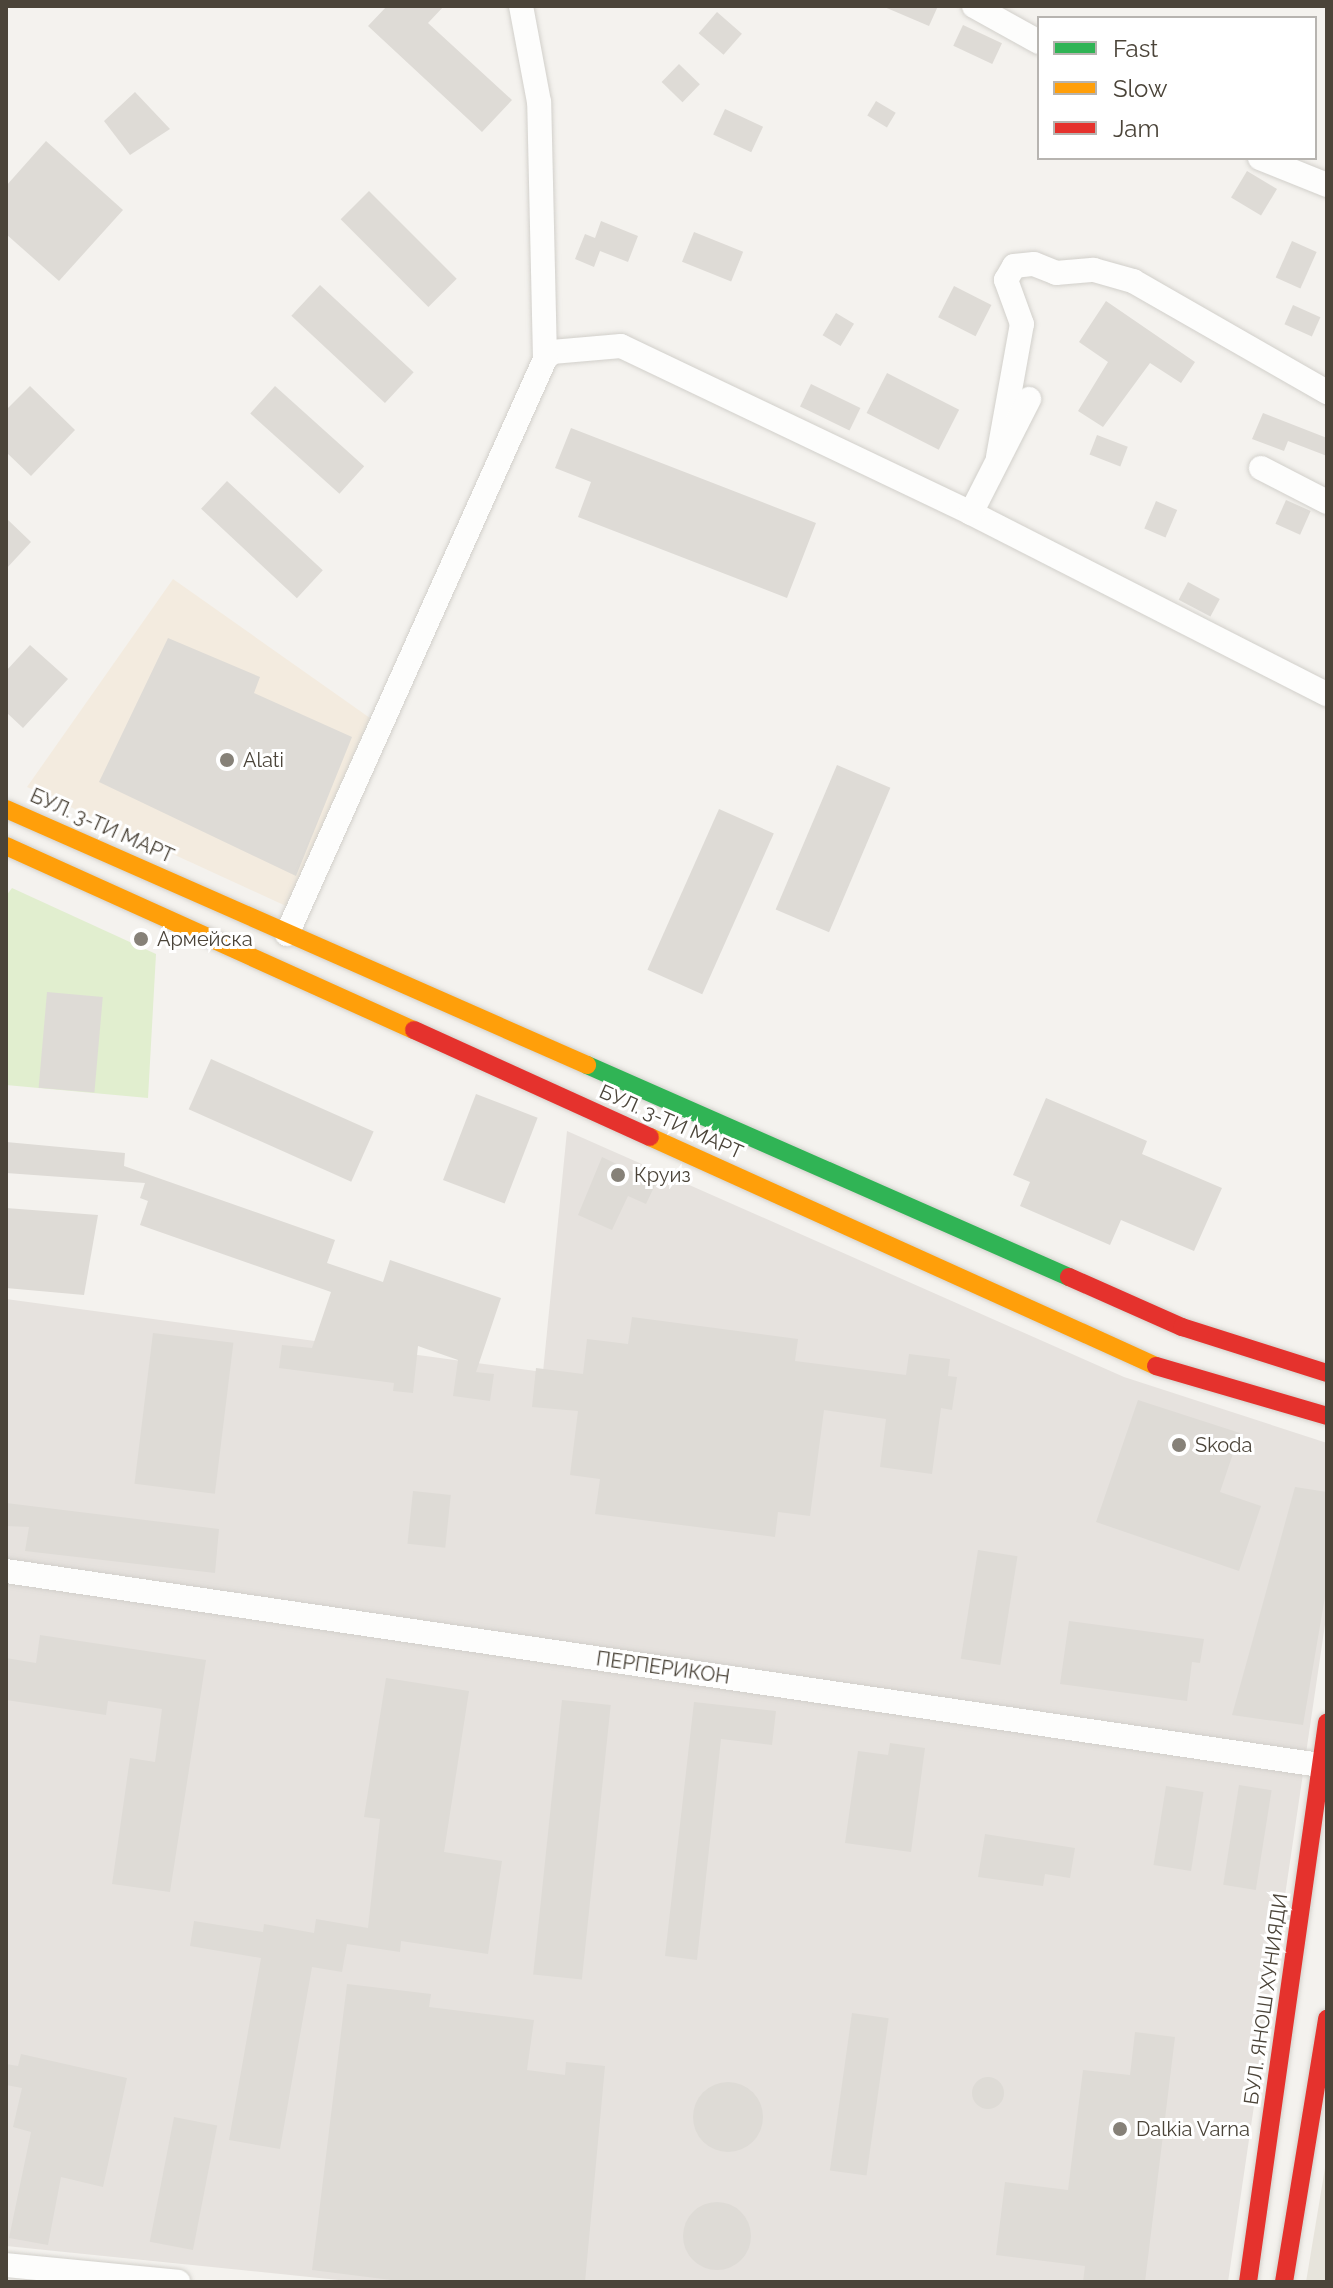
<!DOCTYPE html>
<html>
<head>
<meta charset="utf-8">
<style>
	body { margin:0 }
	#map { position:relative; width:1333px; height:2288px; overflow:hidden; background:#f4f2ee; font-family:Raleway,sans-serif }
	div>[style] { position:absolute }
	.residential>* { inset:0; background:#e7e4dc }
	.commercial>* { inset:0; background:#f3ebdf }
	.industrial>* { inset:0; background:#e6e2de }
	.green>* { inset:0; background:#e1eecf }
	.building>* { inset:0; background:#dedbd6; transform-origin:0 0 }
	.round { border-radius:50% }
	.roads { filter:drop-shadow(0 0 2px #d2d0cb) drop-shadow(0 0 2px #d2d0cb) }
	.street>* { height:24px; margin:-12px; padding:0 12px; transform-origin:12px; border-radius:12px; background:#fdfdfc }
	.fast>* { height:18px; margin:-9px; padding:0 9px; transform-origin:9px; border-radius:9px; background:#30b455 }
	.slow>* { height:18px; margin:-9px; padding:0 9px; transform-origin:9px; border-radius:9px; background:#ff9f0a }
	.jam>* { height:18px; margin:-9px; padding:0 9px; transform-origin:9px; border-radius:9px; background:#e5322d }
	.dots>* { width:22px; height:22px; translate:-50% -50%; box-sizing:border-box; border:4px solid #fff; border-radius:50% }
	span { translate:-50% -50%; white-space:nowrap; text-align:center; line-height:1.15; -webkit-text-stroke:6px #fff; paint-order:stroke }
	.poi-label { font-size:20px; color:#4b4439 }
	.left { translate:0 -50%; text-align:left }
	.street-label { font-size:20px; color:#4b4439 }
	.frame { position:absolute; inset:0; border:8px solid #4b4439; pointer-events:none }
	.legend { position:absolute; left:1037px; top:16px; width:280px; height:144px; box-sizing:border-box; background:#fff; border:2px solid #b7b4b0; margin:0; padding:10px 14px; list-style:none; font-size:24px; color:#4b4439 }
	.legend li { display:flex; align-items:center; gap:16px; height:40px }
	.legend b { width:40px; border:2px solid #b7b4b0 }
</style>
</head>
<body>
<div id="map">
	<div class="residential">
		<i style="clip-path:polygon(1327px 2156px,1327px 2282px,1306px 2282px)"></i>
	</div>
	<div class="commercial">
		<i style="clip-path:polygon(173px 579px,370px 718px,286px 906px,27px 787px)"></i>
	</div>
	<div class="industrial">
		<i style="clip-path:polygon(567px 1131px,1124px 1377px,1327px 1443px,1327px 1611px,1228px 2282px,358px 2282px,6px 2246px,6px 1299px,543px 1372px)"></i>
	</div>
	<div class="green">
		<i style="clip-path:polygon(12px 888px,156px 954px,148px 1098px,6px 1085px,6px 896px)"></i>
	</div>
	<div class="building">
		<i style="clip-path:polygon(387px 6px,444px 6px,428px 23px,512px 100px,482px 132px,368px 26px)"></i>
		<i style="clip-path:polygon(882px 6px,938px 6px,929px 26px)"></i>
		<i style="left:717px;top:12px;width:33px;height:28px;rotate:41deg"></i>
		<i style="left:963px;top:25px;width:43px;height:23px;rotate:25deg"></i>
		<i style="left:679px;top:64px;width:29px;height:25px;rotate:44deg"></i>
		<i style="clip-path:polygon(135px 92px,170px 129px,130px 155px,104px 121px)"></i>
		<i style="left:876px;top:101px;width:23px;height:17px;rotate:31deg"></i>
		<i style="left:725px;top:109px;width:42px;height:28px;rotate:25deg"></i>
		<i style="clip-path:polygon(46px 141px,123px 210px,59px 281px,6px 234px,6px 186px)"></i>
		<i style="left:1247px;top:171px;width:35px;height:31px;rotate:31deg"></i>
		<i style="left:369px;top:191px;width:124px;height:40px;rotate:45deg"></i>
		<i style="clip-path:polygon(601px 221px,638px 236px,628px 262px,600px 251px,594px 267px,575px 259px,585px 234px,595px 238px)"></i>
		<i style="left:694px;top:232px;width:53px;height:32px;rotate:22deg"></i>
		<i style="left:1292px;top:241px;width:27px;height:40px;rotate:24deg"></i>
		<i style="left:320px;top:285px;width:128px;height:42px;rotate:43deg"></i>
		<i style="left:954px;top:286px;width:42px;height:35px;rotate:27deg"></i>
		<i style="clip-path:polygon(1106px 301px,1195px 362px,1181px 383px,1150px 363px,1103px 427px,1078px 411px,1108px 362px,1079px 342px)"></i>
		<i style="left:1293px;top:305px;width:30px;height:21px;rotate:24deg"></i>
		<i style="left:836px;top:313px;width:21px;height:26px;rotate:31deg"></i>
		<i style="left:887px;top:373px;width:81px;height:45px;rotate:27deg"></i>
		<i style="left:811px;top:384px;width:55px;height:25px;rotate:26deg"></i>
		<i style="clip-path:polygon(30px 386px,75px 430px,31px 476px,6px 452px,6px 410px)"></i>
		<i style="left:275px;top:386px;width:120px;height:37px;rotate:42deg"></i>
		<i style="clip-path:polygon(1263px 413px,1327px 438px,1327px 456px,1288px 441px,1284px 451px,1252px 439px)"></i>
		<i style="clip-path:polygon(571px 428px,816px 523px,787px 598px,578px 517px,591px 482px,555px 468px)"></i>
		<i style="left:1097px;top:435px;width:33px;height:21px;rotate:21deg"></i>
		<i style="left:227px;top:481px;width:131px;height:38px;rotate:43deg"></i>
		<i style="left:1286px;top:500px;width:27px;height:26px;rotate:24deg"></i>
		<i style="left:1156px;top:501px;width:23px;height:30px;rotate:23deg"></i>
		<i style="clip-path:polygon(6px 518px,31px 542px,6px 569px)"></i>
		<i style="left:1188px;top:582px;width:36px;height:20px;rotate:28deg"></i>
		<i style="clip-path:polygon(168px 638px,260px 677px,254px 693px,352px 737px,296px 876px,99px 782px)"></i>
		<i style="clip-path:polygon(30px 645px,68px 679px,23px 728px,6px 712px,6px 671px)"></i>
		<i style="left:837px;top:765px;width:58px;height:157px;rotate:23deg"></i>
		<i style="left:719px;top:809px;width:60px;height:176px;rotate:24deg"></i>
		<i style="left:47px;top:992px;width:56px;height:96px;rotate:5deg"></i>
		<i style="left:211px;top:1059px;width:178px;height:55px;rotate:24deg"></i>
		<i style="left:476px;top:1094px;width:66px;height:92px;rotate:21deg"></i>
		<i style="clip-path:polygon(1046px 1098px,1147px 1141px,1142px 1154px,1222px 1188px,1194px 1251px,1121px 1220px,1110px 1245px,1020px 1206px,1030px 1182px,1013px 1175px)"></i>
		<i style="clip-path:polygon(6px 1142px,125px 1153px,124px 1166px,335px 1240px,327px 1263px,383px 1282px,390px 1260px,501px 1298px,476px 1372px,494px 1374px,490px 1401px,453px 1396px,458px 1360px,418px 1346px,413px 1393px,393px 1391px,394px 1383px,279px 1368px,282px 1345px,312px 1348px,331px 1292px,140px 1225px,148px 1201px,140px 1198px,145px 1183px,6px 1173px)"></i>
		<i style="clip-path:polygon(602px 1157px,656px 1183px,646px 1204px,628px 1196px,612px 1230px,578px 1215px)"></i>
		<i style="clip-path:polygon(6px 1208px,98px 1215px,84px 1295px,6px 1288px)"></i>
		<i style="clip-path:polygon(632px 1317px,798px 1339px,795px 1361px,906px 1375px,909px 1354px,950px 1359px,948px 1376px,957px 1377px,952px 1410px,941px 1408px,932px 1474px,880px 1467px,886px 1419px,824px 1410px,810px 1516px,778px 1512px,775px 1537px,595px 1514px,600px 1479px,570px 1475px,578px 1411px,532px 1407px,536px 1368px,583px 1374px,587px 1339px,628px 1344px)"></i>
		<i style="left:153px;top:1333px;width:81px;height:152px;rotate:7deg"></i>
		<i style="clip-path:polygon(1138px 1400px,1240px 1433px,1220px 1492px,1261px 1506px,1239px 1571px,1096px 1522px)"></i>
		<i style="clip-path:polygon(1295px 1487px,1327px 1492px,1327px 1585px,1303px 1725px,1232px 1715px)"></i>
		<i style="left:413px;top:1491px;width:38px;height:53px;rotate:6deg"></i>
		<i style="clip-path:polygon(6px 1503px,219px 1529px,215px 1573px,25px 1551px,29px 1527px,6px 1526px)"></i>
		<i style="left:978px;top:1550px;width:40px;height:110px;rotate:9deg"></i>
		<i style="clip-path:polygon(1069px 1621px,1204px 1639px,1200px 1663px,1192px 1662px,1187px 1701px,1060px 1684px)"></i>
		<i style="clip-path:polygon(40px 1635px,206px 1660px,170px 1892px,112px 1884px,130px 1758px,155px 1762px,162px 1709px,108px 1701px,106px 1715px,6px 1700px,6px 1658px,36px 1663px)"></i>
		<i style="clip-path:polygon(386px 1678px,469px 1691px,444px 1852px,502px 1861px,488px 1954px,401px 1941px,400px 1952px,347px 1944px,342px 1972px,312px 1967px,280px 2149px,229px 2140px,261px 1958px,190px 1946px,194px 1921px,263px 1932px,264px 1924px,314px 1933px,316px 1919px,368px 1928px,380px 1819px,364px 1817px)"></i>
		<i style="left:562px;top:1700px;width:49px;height:276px;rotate:6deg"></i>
		<i style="clip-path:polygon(694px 1702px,776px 1711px,772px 1745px,721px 1739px,697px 1960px,665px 1956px)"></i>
		<i style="clip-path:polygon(890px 1743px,925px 1748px,911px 1852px,845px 1843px,858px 1751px,888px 1755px)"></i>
		<i style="left:1239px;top:1785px;width:33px;height:101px;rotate:9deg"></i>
		<i style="left:1166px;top:1786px;width:38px;height:80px;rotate:9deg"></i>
		<i style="clip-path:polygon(985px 1834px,1075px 1848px,1070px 1878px,1045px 1874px,1043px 1886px,978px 1877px)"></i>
		<i style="clip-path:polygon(347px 1984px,431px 1994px,429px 2007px,534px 2020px,527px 2070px,565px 2075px,566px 2062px,605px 2066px,585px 2282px,407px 2282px,312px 2270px)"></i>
		<i style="left:852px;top:2013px;width:37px;height:159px;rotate:8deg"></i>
		<i style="clip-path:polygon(1135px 2032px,1175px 2037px,1145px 2282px,1083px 2282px,1085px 2266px,996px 2255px,1005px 2182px,1068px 2190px,1083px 2070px,1130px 2075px)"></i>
		<i style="clip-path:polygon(21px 2054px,127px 2078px,103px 2187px,61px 2177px,48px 2245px,9px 2238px,31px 2132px,13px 2127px,22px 2088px,6px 2085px,6px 2064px,18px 2066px)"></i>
		<i class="round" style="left:972px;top:2077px;width:32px;height:32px"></i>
		<i class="round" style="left:693px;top:2082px;width:70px;height:70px"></i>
		<i style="left:174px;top:2117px;width:44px;height:127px;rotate:11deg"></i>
		<i class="round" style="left:683px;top:2202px;width:68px;height:68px"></i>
	</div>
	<div class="roads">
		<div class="street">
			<i style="left:974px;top:6px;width:74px;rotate:29deg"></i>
			<i style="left:1260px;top:158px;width:72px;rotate:21.9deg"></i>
			<i style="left:545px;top:359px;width:10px;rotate:-45deg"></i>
			<i style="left:552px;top:352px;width:69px;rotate:-5deg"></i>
			<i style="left:621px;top:346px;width:388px;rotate:25.5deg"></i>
			<i style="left:971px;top:513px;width:399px;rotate:27deg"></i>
			<i style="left:998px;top:457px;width:135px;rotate:-79.8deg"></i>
			<i style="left:1022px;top:324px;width:47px;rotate:-110deg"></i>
			<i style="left:1006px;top:280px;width:16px;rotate:-60deg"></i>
			<i style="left:1014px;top:266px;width:20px;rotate:-6deg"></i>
			<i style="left:1034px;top:264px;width:24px;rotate:22deg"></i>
			<i style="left:1056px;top:273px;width:38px;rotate:-5deg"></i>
			<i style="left:1094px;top:270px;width:41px;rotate:15.8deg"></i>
			<i style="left:1133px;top:281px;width:224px;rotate:29.8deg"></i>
			<i style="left:1261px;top:468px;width:74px;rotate:27.3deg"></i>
			<i style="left:971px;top:513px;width:128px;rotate:-63deg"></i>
			<i style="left:287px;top:934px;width:630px;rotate:-65.83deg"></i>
			<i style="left:545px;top:359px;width:257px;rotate:-91.3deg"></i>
			<i style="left:539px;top:102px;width:98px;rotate:-100.6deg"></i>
			<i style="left:6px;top:1571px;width:1328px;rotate:8.4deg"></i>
			<i style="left:6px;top:2265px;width:173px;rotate:5.6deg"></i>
		</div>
		<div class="fast">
			<i style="left:587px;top:1065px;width:527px;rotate:23.74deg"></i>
		</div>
		<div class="slow">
			<i style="left:6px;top:809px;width:635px;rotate:23.78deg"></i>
			<i style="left:6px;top:846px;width:448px;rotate:24.3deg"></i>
			<i style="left:650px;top:1137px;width:555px;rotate:24.35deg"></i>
		</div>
		<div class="jam">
			<i style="left:414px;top:1030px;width:259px;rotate:24.4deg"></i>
			<i style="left:1069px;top:1277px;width:124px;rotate:23.9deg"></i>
			<i style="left:1182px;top:1327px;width:152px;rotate:17.6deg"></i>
			<i style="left:1156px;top:1366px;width:178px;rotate:16.3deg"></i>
			<i style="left:1248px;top:2282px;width:565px;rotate:-81.96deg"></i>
			<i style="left:1284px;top:2282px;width:267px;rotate:-80.7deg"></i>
		</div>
	</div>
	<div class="dots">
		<i style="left:227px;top:760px;background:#868178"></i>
		<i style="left:141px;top:939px;background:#868178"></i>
		<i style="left:618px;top:1175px;background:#868178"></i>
		<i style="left:1179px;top:1445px;background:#868178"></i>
		<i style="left:1120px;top:2129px;background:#868178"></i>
	</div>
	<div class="poi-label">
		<span class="left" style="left:243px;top:760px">Alati</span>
		<span class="left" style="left:157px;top:939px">Армейска</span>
		<span class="left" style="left:634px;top:1175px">Круиз</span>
		<span class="left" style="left:1195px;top:1445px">Skoda</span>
		<span class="left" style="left:1136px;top:2129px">Dalkia Varna</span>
	</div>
	<div class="street-label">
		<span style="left:102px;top:826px;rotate:24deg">БУЛ. 3-ТИ МАРТ</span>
		<span style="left:671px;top:1122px;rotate:24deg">БУЛ. 3-ТИ МАРТ</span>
		<span style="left:663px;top:1668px;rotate:8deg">ПЕРПЕРИКОН</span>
		<span style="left:1266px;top:1999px;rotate:-82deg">БУЛ. ЯНОШ ХУНИЯДИ</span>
	</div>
	<div class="frame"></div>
	<ul class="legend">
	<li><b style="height:10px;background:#30b455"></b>Fast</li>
	<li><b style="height:10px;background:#ff9f0a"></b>Slow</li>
	<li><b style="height:10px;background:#e5322d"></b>Jam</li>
	</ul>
</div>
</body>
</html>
